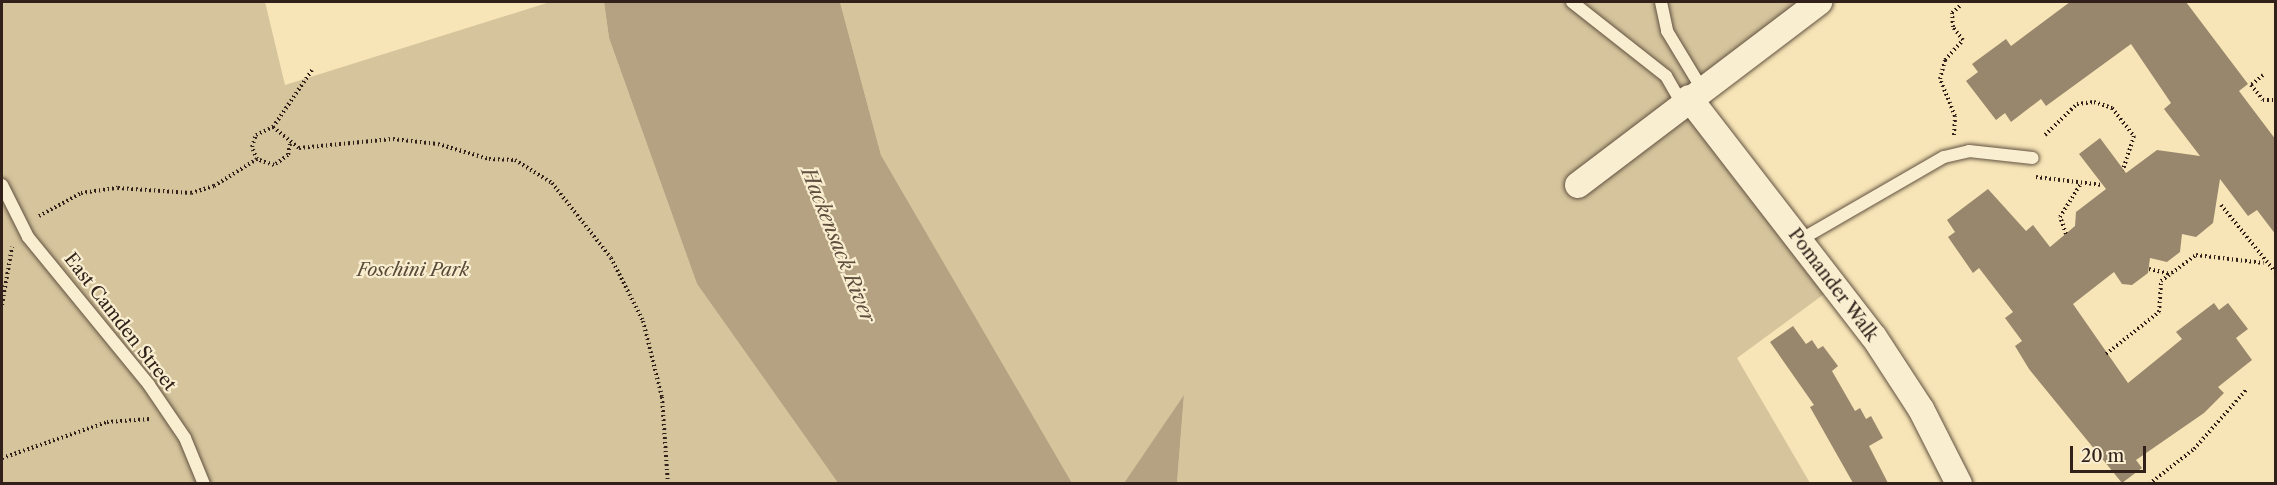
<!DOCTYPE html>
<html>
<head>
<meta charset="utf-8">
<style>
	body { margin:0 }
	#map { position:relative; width:2277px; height:485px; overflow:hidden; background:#f7e5b7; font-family:"Libre Caslon Text",serif }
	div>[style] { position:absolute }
	.green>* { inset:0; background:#d5c49c }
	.water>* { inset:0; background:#b4a282 }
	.building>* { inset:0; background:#98876c }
	.path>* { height:4px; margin-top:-2px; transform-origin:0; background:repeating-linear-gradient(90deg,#31211a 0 1.5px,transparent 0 4.5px) }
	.roads { filter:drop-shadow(0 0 2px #625241) drop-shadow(0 0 2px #625241) }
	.service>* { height:12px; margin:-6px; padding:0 6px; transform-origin:6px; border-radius:6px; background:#faeed0 }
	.minor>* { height:26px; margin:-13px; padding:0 13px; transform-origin:13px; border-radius:13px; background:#faeed0 }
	span { translate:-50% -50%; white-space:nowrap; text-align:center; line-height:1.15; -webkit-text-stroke:4.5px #faeed0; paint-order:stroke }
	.park-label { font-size:18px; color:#5a4a3a; font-style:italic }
	.street-label { font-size:18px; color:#31211a }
	.water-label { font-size:20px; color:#5f4e3e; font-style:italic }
	.frame { position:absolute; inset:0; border:3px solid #31211a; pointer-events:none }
	.scale { position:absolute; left:2070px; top:446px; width:76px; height:27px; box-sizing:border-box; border:3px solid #31211a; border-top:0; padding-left:8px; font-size:18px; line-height:21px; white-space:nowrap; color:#31211a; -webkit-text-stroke:4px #faeed0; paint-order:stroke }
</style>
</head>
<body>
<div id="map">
	<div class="green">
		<i style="clip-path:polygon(2px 2px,265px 2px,285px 85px,550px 2px,604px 2px,609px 38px,697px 284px,838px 483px,2px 483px)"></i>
		<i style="clip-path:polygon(840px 2px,1819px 2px,1689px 98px,1835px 286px,1737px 358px,1810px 483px,1177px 483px,1184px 396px,1124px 483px,1072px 483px,881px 155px)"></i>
	</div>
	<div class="water">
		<i style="clip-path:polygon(604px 2px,840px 2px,881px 155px,1072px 483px,838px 483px,697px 284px,609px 38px)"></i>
		<i style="clip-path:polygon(1184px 395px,1177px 483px,1124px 483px)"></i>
	</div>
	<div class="building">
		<i style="clip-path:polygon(2070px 2px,2186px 2px,2248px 84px,2239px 91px,2276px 140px,2276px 235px,2257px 210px,2248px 216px,2220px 179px,2213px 223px,2196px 237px,2182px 234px,2180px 252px,2167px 262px,2150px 258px,2148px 273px,2132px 285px,2122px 284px,2114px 272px,2073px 304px,2128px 383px,2182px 339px,2176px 332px,2214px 303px,2219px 310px,2228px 303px,2248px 329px,2236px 338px,2252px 360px,2218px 387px,2224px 393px,2204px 413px,2136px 460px,2142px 468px,2122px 483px,2029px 369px,2015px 346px,2022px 341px,2005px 318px,2013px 312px,1979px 268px,1973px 273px,1948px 237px,1955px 232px,1947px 220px,1988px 189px,2026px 231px,2033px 225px,2050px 247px,2075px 226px,2076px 212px,2106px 189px,2079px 154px,2100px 138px,2126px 173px,2157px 150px,2200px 156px,2164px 109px,2171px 103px,2131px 44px,2046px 106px,2041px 99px,2011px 122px,2005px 113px,1996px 120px,1966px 81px,1978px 72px,1972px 64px,2006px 39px,2011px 46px)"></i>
		<i style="clip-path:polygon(1793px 326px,1806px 344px,1812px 340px,1818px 349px,1823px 346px,1838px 366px,1832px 371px,1855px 411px,1860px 408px,1866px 419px,1871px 416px,1883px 438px,1869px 446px,1888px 483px,1853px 483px,1810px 407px,1814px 405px,1770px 342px)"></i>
	</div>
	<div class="path">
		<i style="left:2263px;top:75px;width:16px;rotate:140deg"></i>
		<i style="left:2251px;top:85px;width:19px;rotate:51deg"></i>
		<i style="left:2263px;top:100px;width:13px"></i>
		<i style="left:273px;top:127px;width:69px;rotate:-55.6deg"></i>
		<i style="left:1954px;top:135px;width:19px;rotate:-87deg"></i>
		<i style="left:1955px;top:116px;width:40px;rotate:-112deg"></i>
		<i style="left:1940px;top:79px;width:20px;rotate:-75deg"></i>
		<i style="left:1945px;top:60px;width:27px;rotate:-48deg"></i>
		<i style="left:1963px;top:40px;width:16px;rotate:-128deg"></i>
		<i style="left:1953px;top:27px;width:14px;rotate:-94deg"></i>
		<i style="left:1952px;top:13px;width:12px;rotate:-42deg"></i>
		<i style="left:2045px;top:135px;width:45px;rotate:-44.1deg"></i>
		<i style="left:2077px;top:104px;width:17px;rotate:-7deg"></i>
		<i style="left:2094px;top:102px;width:19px;rotate:18deg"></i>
		<i style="left:2112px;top:108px;width:36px;rotate:52deg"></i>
		<i style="left:2134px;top:136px;width:36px;rotate:108deg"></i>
		<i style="left:290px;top:144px;width:11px;rotate:100deg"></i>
		<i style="left:288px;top:155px;width:17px;rotate:144deg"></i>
		<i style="left:274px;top:165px;width:18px;rotate:-161deg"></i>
		<i style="left:257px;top:159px;width:13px;rotate:-113deg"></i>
		<i style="left:252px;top:147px;width:13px;rotate:-72deg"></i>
		<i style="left:256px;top:135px;width:19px;rotate:-25deg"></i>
		<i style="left:273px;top:127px;width:33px;rotate:39deg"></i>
		<i style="left:299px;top:148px;width:94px;rotate:-5.5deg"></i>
		<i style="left:393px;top:139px;width:45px;rotate:6.3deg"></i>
		<i style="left:438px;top:144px;width:53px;rotate:16.4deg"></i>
		<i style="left:489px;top:159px;width:26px;rotate:2deg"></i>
		<i style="left:515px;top:160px;width:44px;rotate:31.9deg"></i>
		<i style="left:552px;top:183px;width:95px;rotate:51.8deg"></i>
		<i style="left:611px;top:258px;width:71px;rotate:63.1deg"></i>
		<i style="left:643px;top:321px;width:78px;rotate:76deg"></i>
		<i style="left:662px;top:397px;width:87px;rotate:86.1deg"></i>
		<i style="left:2036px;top:177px;width:67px;rotate:6.8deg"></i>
		<i style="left:2221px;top:205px;width:87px;rotate:51deg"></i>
		<i style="left:39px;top:216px;width:48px;rotate:-28.7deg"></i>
		<i style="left:81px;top:193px;width:37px;rotate:-8deg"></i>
		<i style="left:118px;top:188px;width:73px;rotate:3.9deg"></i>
		<i style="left:191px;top:193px;width:24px;rotate:-17deg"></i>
		<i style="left:214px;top:186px;width:51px;rotate:-32.1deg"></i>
		<i style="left:2066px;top:234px;width:18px;rotate:-109deg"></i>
		<i style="left:2060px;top:217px;width:38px;rotate:-58deg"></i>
		<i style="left:2149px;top:269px;width:23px;rotate:13deg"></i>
		<i style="left:2px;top:305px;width:59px;rotate:-80.2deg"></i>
		<i style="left:2106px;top:354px;width:68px;rotate:-38.4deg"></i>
		<i style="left:2159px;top:312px;width:31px;rotate:-86deg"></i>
		<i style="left:2161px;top:281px;width:44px;rotate:-36.6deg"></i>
		<i style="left:2196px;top:255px;width:68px;rotate:6.7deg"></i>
		<i style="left:2px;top:458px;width:111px;rotate:-18.9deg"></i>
		<i style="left:107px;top:422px;width:43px;rotate:-4deg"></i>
		<i style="left:2149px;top:484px;width:57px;rotate:-37.9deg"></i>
		<i style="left:2194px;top:449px;width:79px;rotate:-48.6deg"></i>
	</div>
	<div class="roads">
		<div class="service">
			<i style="left:1572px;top:2px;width:120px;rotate:38.2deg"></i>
			<i style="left:1666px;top:76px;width:32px;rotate:60deg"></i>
			<i style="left:1661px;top:2px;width:30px;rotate:78deg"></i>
			<i style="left:1667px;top:31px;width:68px;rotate:58.9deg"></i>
			<i style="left:2px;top:185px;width:58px;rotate:63.4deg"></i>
			<i style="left:28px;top:237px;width:191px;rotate:50.7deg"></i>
			<i style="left:149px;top:385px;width:64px;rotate:55.8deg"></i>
			<i style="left:185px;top:438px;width:50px;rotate:67.6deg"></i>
			<i style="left:1800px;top:240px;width:166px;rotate:-30deg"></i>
			<i style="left:1944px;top:157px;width:26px;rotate:-13deg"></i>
			<i style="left:1969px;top:151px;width:64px;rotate:6.2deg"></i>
		</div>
		<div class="minor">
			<i style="left:1689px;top:98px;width:302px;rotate:52.3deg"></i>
			<i style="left:1874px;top:337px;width:86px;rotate:56.9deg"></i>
			<i style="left:1921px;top:409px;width:84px;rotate:63.1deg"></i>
			<i style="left:1578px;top:185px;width:303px;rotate:-37.2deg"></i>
		</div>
	</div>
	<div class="park-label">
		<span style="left:413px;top:270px">Foschini Park</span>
	</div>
	<div class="street-label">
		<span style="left:1833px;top:285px;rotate:53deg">Pomander Walk</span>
		<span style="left:120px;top:322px;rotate:52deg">East Camden Street</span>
	</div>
	<div class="water-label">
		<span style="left:838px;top:245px;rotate:68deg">Hackensack River</span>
	</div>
	<div class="frame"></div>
	<div class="scale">20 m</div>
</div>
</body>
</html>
